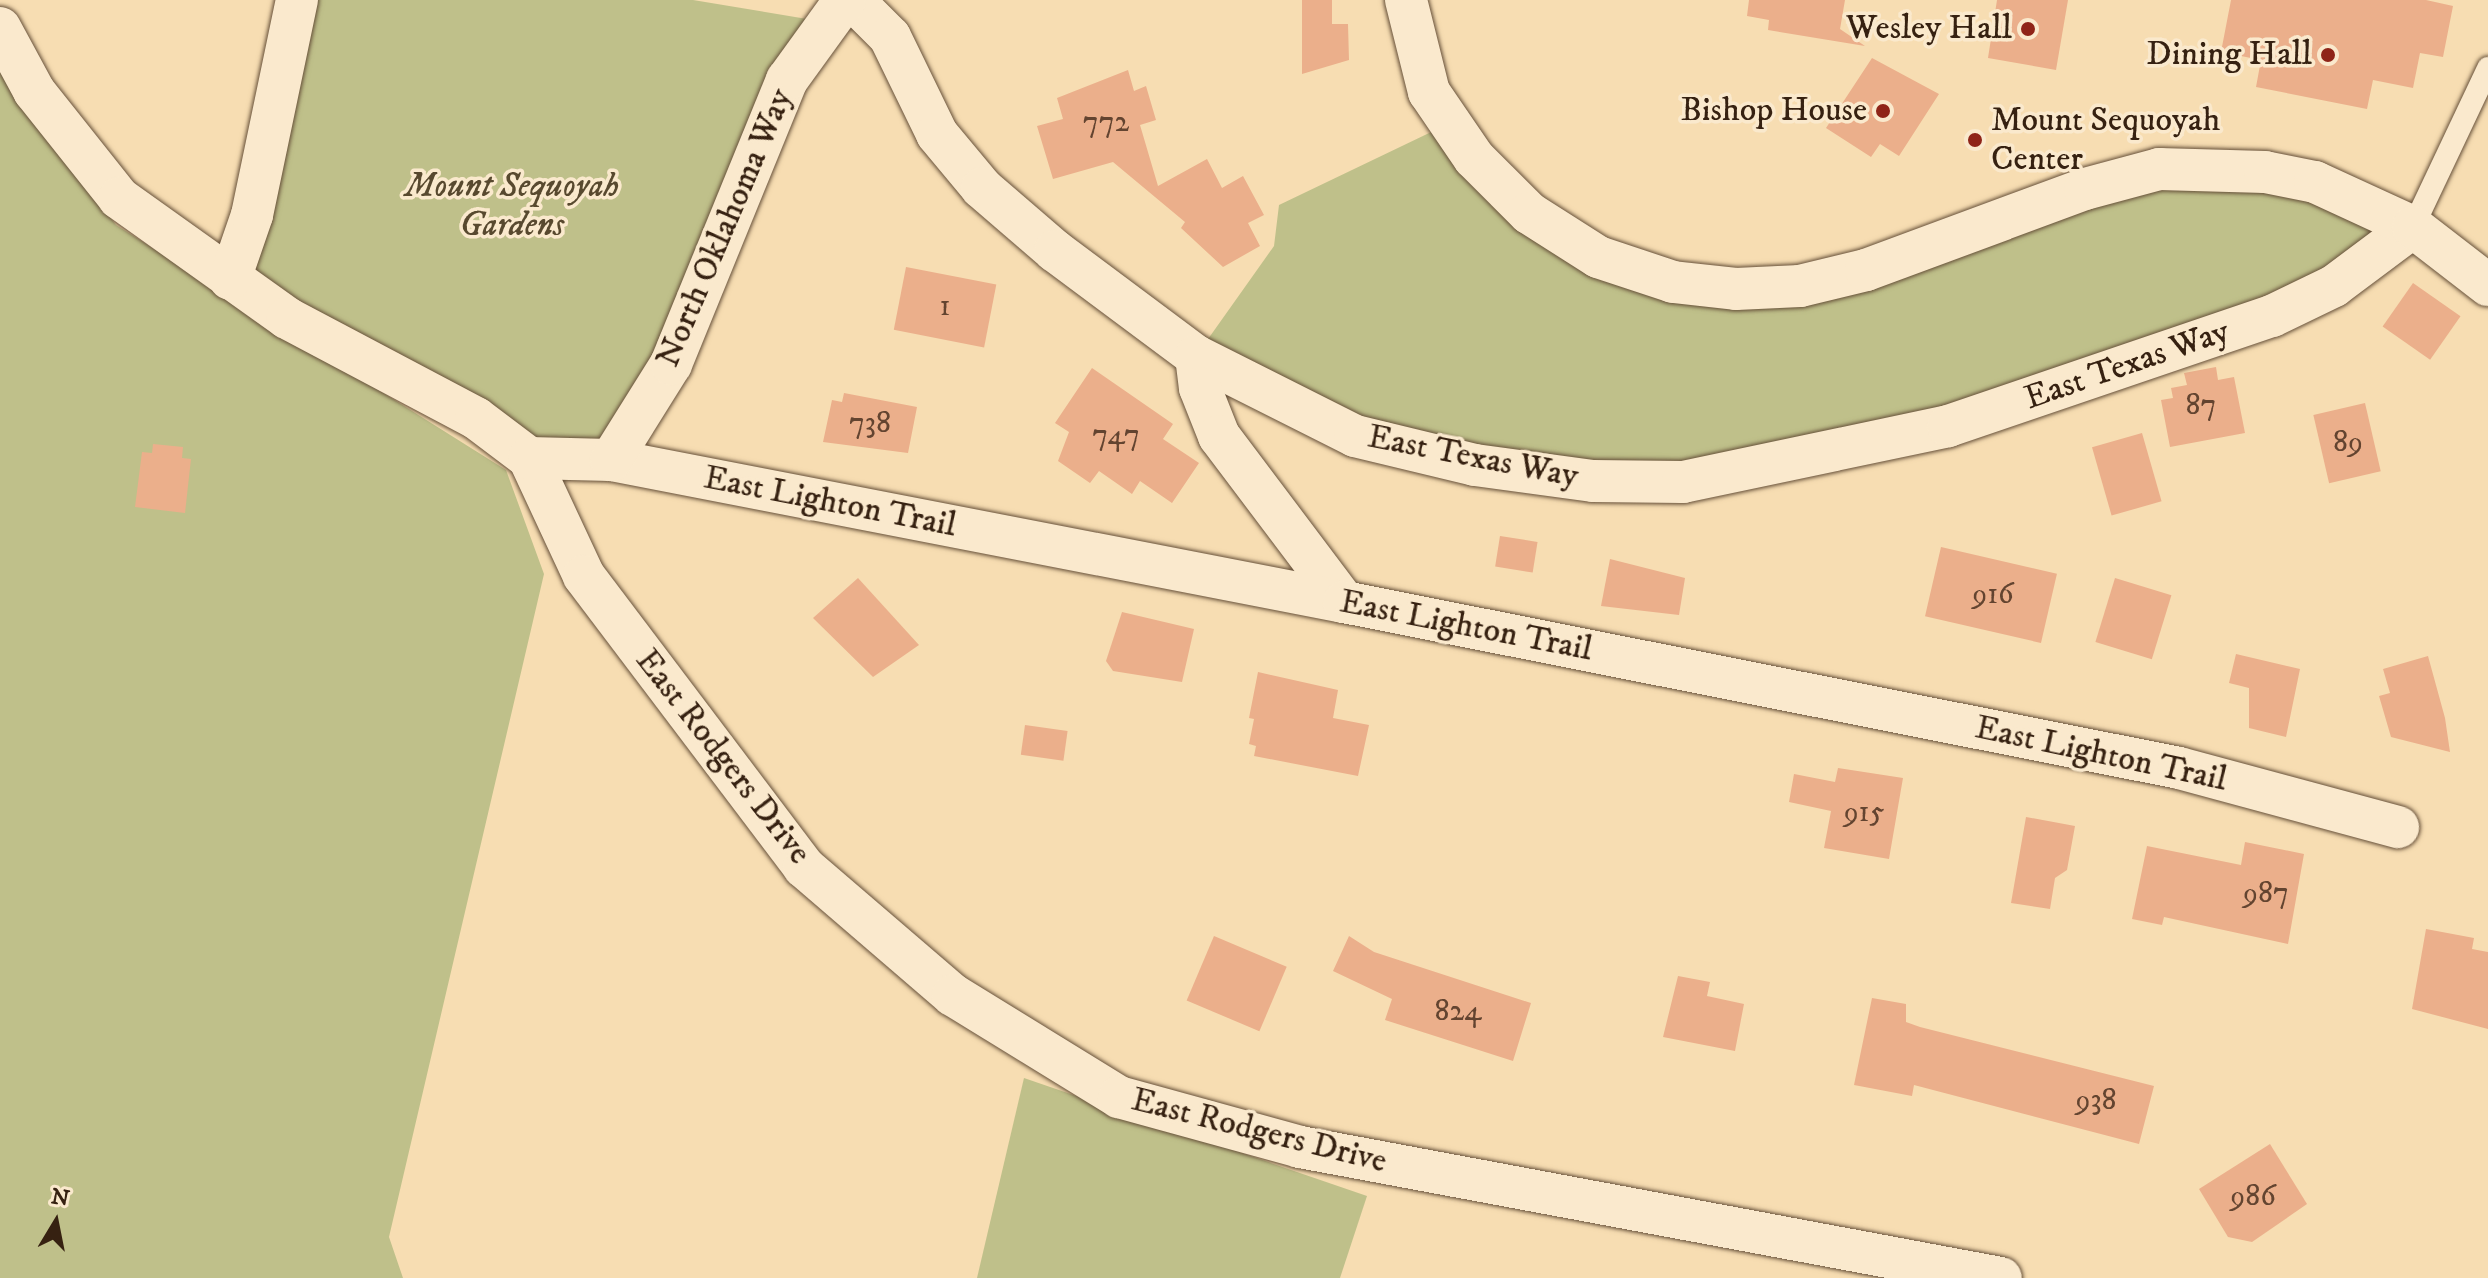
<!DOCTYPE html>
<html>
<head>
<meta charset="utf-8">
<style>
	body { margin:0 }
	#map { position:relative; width:2488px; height:1278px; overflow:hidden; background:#f7ddb2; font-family:"IM FELL DW Pica",serif }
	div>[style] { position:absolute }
	.green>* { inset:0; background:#bfc08a }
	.building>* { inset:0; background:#ebaf8b; transform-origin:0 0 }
	.roads { filter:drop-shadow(0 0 2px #665039) drop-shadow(0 0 2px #665039) }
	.service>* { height:22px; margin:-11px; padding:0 11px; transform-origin:11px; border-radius:11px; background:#fae9cd }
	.minor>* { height:42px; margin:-21px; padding:0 21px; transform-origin:21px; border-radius:21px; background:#fae9cd }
	.dots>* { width:22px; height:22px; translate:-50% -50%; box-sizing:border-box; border:4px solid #fae9cd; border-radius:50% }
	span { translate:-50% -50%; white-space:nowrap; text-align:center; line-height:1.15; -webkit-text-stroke:7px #fae9cd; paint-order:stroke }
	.number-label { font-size:30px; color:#634430 }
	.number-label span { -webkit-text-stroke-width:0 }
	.poi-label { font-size:34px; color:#362111 }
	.right { translate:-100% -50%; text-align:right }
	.left { translate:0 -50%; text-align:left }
	.park-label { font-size:34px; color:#58492f; font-style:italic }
	.street-label { font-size:34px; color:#362111 }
	.north { position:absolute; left:16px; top:1182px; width:80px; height:80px; -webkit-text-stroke:6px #fae9cd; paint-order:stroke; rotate:10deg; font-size:22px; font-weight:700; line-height:32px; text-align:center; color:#362111 }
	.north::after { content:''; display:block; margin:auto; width:28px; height:36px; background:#362111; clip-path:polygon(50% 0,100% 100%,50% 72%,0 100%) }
</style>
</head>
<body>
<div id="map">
	<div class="green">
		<i style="clip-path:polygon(297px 0,693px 0,825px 22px,611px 460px,529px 458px,230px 279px)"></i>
		<i style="clip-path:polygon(0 69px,116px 225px,506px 470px,544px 574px,389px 1237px,403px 1278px,0 1278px)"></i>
		<i style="clip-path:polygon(1450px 123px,1529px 213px,1736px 289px,2085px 189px,2265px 172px,2413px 227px,2324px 290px,1761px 470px,1475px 465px,1196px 356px,1274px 246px,1279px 205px)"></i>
		<i style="clip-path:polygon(1024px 1078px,1367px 1196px,1340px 1278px,977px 1278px)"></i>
	</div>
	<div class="building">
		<i style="clip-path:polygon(1302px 0,1332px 0,1332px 24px,1348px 24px,1349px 60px,1302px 74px)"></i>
		<i style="clip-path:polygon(1749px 0,1845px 0,1840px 29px,1865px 46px,1768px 30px,1769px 20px,1747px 16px)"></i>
		<i style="clip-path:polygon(1997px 0,2068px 0,2056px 70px,1988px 58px)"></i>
		<i style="clip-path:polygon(2231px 0,2426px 0,2453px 6px,2443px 57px,2420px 53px,2413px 88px,2373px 80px,2367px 109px,2256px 87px,2261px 60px,2221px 52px)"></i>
		<i style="clip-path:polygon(1872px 58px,1939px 94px,1899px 156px,1880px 144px,1871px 157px,1826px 128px)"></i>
		<i style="clip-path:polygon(1128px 70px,1134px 91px,1146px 86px,1156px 120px,1140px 125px,1158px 186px,1207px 159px,1222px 188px,1243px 176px,1264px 215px,1248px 223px,1260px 246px,1223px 267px,1181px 228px,1185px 222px,1113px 162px,1053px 179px,1037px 126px,1063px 119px,1057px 98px)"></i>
		<i style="left:906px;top:267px;width:92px;height:64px;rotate:11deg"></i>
		<i style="left:2413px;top:283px;width:58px;height:53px;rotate:35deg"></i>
		<i style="clip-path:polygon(2216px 367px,2218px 380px,2234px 377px,2245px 433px,2170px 447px,2161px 400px,2173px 398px,2171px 388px,2187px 385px,2184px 373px)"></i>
		<i style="clip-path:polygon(1092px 368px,1173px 424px,1163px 439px,1199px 463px,1172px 503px,1140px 481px,1132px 494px,1099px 471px,1090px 483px,1058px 461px,1069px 432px,1055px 423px)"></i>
		<i style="clip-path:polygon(844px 393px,917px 407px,908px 453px,823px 442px,832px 400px,842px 402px)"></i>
		<i style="left:2365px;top:403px;width:70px;height:53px;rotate:77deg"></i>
		<i style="left:2142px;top:433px;width:71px;height:52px;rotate:74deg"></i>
		<i style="clip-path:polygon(153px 444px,183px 447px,182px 458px,191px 459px,185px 513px,135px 507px,142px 452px,152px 453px)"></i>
		<i style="left:1500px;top:536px;width:38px;height:31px;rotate:9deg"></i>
		<i style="left:1941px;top:547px;width:119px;height:71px;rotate:13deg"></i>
		<i style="clip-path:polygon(1610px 559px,1685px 578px,1679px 615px,1601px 606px)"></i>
		<i style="clip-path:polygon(858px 578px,919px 645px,873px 677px,813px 618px)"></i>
		<i style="left:2115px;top:578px;width:59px;height:67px;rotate:17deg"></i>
		<i style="clip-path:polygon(1122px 612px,1194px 629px,1182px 682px,1113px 671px,1106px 661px)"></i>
		<i style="clip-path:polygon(2236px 654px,2300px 669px,2286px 737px,2249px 728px,2249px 688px,2229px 683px)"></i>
		<i style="clip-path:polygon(2428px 656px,2445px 718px,2450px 752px,2391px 737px,2379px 696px,2390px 693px,2383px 669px)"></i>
		<i style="clip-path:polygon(1258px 672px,1338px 690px,1333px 718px,1369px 725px,1358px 776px,1254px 756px,1256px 746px,1249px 744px,1254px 719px,1249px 718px)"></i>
		<i style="left:1025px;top:725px;width:43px;height:30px;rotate:8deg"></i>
		<i style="clip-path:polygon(1838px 768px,1903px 778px,1889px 859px,1824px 848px,1831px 811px,1789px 802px,1794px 774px,1835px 782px)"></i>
		<i style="clip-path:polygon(2026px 817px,2075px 826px,2067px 870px,2055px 878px,2050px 909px,2011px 903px)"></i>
		<i style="clip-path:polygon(2245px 842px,2304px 854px,2288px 944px,2164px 917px,2162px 925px,2132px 919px,2147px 846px,2241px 865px)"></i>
		<i style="clip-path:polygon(2426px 929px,2474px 938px,2472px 949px,2488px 952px,2488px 1029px,2412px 1009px)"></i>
		<i style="left:1214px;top:936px;width:79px;height:70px;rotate:23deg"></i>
		<i style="clip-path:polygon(1349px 936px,1374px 952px,1531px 1003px,1513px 1061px,1385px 1020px,1392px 999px,1333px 971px)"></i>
		<i style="clip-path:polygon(1678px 976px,1710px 982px,1707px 996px,1744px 1004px,1735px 1051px,1663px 1037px)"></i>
		<i style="clip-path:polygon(1872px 998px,1906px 1004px,1906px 1022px,1920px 1027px,2154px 1086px,2139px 1144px,1914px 1085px,1912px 1096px,1854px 1085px)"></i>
		<i style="clip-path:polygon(2270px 1144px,2307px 1204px,2252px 1242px,2228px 1237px,2199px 1189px)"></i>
	</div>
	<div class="roads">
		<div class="service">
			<i style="left:2413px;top:227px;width:176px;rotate:-64.7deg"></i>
		</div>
		<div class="minor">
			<i style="left:853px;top:0;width:52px;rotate:45deg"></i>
			<i style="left:890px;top:37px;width:108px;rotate:64.1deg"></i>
			<i style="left:937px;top:134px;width:70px;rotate:50.2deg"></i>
			<i style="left:982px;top:188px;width:96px;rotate:40.8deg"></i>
			<i style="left:1055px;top:251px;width:176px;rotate:36.7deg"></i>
			<i style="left:1196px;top:356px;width:178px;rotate:26.7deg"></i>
			<i style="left:1355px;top:436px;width:123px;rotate:13.6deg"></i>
			<i style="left:1475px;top:465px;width:119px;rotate:7.7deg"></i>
			<i style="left:1593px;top:481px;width:90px;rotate:0.6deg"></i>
			<i style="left:1683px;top:482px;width:271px;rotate:-11.9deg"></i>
			<i style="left:1948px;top:426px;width:342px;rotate:-18.8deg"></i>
			<i style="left:2272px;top:316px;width:69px;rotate:-25.8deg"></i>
			<i style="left:2334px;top:286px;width:99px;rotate:-36.8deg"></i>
			<i style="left:1406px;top:0;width:95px;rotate:76deg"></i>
			<i style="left:1429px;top:92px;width:80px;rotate:55.7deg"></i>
			<i style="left:1474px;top:158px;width:78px;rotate:45deg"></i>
			<i style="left:1529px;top:213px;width:82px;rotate:32.5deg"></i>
			<i style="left:1598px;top:257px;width:79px;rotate:18.4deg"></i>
			<i style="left:1673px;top:282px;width:63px;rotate:6.3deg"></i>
			<i style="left:1736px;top:289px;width:64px;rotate:-2.7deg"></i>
			<i style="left:1800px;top:286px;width:68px;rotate:-13.6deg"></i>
			<i style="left:1866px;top:270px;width:233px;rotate:-20.3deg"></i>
			<i style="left:2085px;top:189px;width:77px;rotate:-15.1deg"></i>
			<i style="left:2159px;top:169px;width:106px;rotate:1.6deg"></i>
			<i style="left:2265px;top:172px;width:51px;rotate:11.3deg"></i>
			<i style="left:2315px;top:182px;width:108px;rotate:24.7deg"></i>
			<i style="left:2413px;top:227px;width:95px;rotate:37.7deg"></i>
			<i style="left:0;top:28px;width:72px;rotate:61.6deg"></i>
			<i style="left:34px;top:91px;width:137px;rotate:51.5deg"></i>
			<i style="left:119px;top:198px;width:206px;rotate:35.5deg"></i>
			<i style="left:287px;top:318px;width:214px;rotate:27.9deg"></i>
			<i style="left:476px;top:418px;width:66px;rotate:37deg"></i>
			<i style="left:529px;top:458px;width:130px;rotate:65deg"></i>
			<i style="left:584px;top:576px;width:365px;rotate:52.9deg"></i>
			<i style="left:804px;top:867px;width:196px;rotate:40.7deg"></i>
			<i style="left:953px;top:995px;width:195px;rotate:31.6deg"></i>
			<i style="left:1119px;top:1097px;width:188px;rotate:15.4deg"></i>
			<i style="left:1300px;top:1147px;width:713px;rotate:10.59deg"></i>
			<i style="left:230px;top:279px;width:68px;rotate:-71deg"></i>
			<i style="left:252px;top:215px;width:220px;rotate:-78.2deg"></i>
			<i style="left:1196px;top:356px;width:32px;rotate:83deg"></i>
			<i style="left:1200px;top:388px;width:52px;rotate:68.4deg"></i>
			<i style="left:1219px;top:436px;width:208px;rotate:53deg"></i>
			<i style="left:529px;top:458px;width:82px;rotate:1.4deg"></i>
			<i style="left:611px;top:460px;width:747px;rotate:10.96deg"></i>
			<i style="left:1344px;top:602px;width:851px;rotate:11.24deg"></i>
			<i style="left:2179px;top:768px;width:227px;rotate:15.1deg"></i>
			<i style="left:611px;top:460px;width:113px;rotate:-58deg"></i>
			<i style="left:671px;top:364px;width:307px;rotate:-67.8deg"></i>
			<i style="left:787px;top:80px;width:99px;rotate:-54.1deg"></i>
		</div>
	</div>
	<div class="dots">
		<i style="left:2028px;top:29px;background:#8f2418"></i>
		<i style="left:2328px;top:55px;background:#8f2418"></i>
		<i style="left:1883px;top:111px;background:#8f2418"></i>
		<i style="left:1975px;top:140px;background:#8f2418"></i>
	</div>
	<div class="number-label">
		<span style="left:1106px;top:123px">772</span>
		<span style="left:945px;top:307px">1</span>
		<span style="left:2201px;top:406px">87</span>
		<span style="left:870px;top:424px">738</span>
		<span style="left:1116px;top:436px">747</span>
		<span style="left:2348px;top:443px">89</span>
		<span style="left:1993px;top:595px">916</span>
		<span style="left:1864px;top:813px">915</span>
		<span style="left:2266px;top:894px">987</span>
		<span style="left:1458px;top:1012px">824</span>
		<span style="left:2096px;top:1101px">938</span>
		<span style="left:2253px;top:1197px">986</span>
	</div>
	<div class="poi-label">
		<span class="right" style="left:2012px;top:29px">Wesley Hall</span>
		<span class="right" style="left:2312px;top:55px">Dining Hall</span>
		<span class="right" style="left:1867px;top:111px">Bishop House</span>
		<span class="left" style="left:1991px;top:140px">Mount Sequoyah<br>Center</span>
	</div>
	<div class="park-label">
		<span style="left:512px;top:206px">Mount Sequoyah<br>Gardens</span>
	</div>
	<div class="street-label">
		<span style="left:725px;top:228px;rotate:-67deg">North Oklahoma Way</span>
		<span style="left:2127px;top:365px;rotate:-19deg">East Texas Way</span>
		<span style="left:1473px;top:457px;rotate:11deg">East Texas Way</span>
		<span style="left:830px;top:502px;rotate:11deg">East Lighton Trail</span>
		<span style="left:1466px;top:626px;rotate:11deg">East Lighton Trail</span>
		<span style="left:2101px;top:754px;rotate:12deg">East Lighton Trail</span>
		<span style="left:723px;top:757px;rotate:52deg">East Rodgers Drive</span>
		<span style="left:1259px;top:1131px;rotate:14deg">East Rodgers Drive</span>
	</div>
	<div class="north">N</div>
</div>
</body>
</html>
